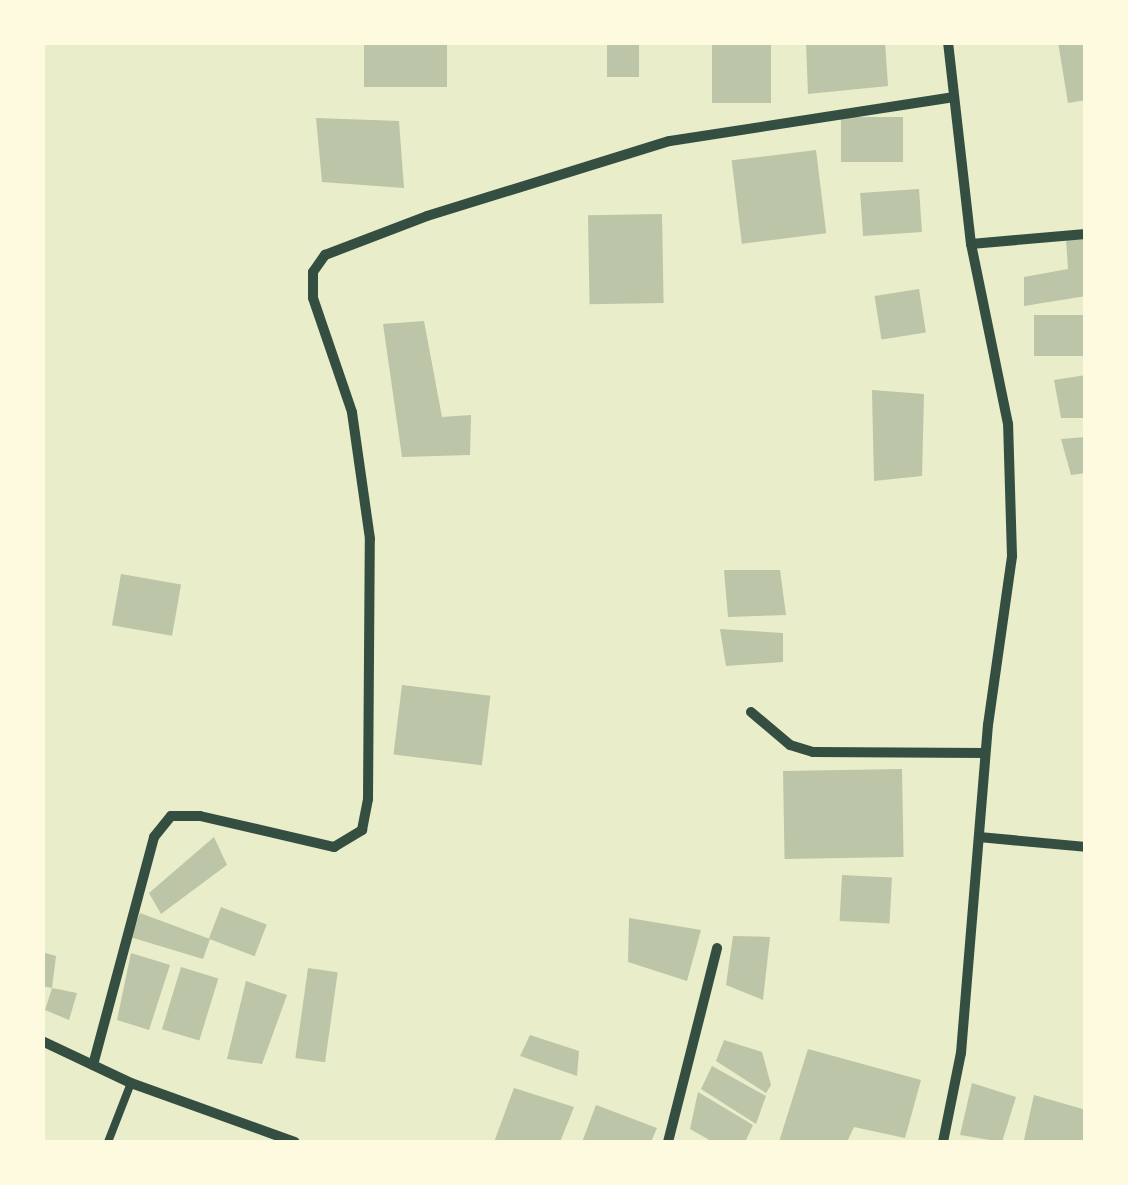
<!DOCTYPE html>
<html>
<head>
<meta charset="utf-8">
<style>
	body { margin:0 }
	#map { position:relative; width:1128px; height:1185px; overflow:hidden; background:#e9edc9; font-family:Quicksand,sans-serif }
	div>[style] { position:absolute }
	.building>* { inset:0; background:#bcc5a7; transform-origin:0 0 }
	.service>* { height:8px; margin:-4px; padding:0 4px; transform-origin:4px; border-radius:4px; background:#344e41 }
	.minor>* { height:10px; margin:-5px; padding:0 5px; transform-origin:5px; border-radius:5px; background:#344e41 }
	span { translate:-50% -50%; white-space:nowrap; text-align:center; line-height:1.15; -webkit-text-stroke:9px #fefae0; paint-order:stroke }
	.frame { position:absolute; inset:0; border:45px solid #fefae0; pointer-events:none }
</style>
</head>
<body>
<div id="map">
	<div class="building">
		<i style="left:364px;top:42px;width:83px;height:45px"></i>
		<i style="left:607px;top:42px;width:32px;height:35px"></i>
		<i style="left:712px;top:42px;width:59px;height:61px"></i>
		<i style="clip-path:polygon(806px 42px,885px 42px,888px 86px,808px 94px)"></i>
		<i style="clip-path:polygon(1058px 42px,1086px 42px,1086px 100px,1068px 103px)"></i>
		<i style="left:841px;top:117px;width:62px;height:45px"></i>
		<i style="clip-path:polygon(316px 118px,399px 121px,404px 188px,322px 182px)"></i>
		<i style="left:816px;top:150px;width:84px;height:85px;rotate:83deg"></i>
		<i style="left:919px;top:189px;width:43px;height:59px;rotate:86deg"></i>
		<i style="left:662px;top:214px;width:89px;height:74px;rotate:89deg"></i>
		<i style="clip-path:polygon(1086px 238px,1086px 296px,1024px 306px,1024px 277px,1068px 269px,1066px 239px)"></i>
		<i style="left:919px;top:289px;width:44px;height:45px;rotate:81deg"></i>
		<i style="left:1086px;top:315px;width:41px;height:52px;rotate:90deg"></i>
		<i style="clip-path:polygon(424px 321px,442px 417px,471px 415px,470px 455px,402px 457px,383px 324px)"></i>
		<i style="clip-path:polygon(1086px 375px,1086px 418px,1061px 418px,1054px 380px)"></i>
		<i style="clip-path:polygon(872px 390px,924px 394px,922px 476px,874px 481px)"></i>
		<i style="clip-path:polygon(1086px 437px,1086px 473px,1071px 475px,1061px 439px)"></i>
		<i style="clip-path:polygon(724px 570px,780px 570px,786px 615px,728px 617px)"></i>
		<i style="left:121px;top:574px;width:61px;height:52px;rotate:10deg"></i>
		<i style="clip-path:polygon(720px 629px,783px 633px,783px 662px,726px 666px)"></i>
		<i style="left:402px;top:685px;width:89px;height:70px;rotate:7deg"></i>
		<i style="left:902px;top:769px;width:88px;height:119px;rotate:89deg"></i>
		<i style="clip-path:polygon(214px 837px,227px 865px,161px 914px,149px 893px)"></i>
		<i style="left:842px;top:875px;width:50px;height:46px;rotate:3deg"></i>
		<i style="left:221px;top:907px;width:49px;height:34px;rotate:21deg"></i>
		<i style="clip-path:polygon(140px 913px,210px 939px,203px 959px,130px 937px)"></i>
		<i style="clip-path:polygon(629px 918px,701px 930px,687px 981px,628px 962px)"></i>
		<i style="clip-path:polygon(733px 936px,770px 937px,763px 1000px,726px 985px)"></i>
		<i style="clip-path:polygon(42px 952px,56px 956px,52px 988px,42px 986px)"></i>
		<i style="clip-path:polygon(131px 953px,170px 965px,149px 1030px,117px 1020px)"></i>
		<i style="left:181px;top:967px;width:39px;height:65px;rotate:17deg"></i>
		<i style="left:308px;top:968px;width:30px;height:91px;rotate:8deg"></i>
		<i style="clip-path:polygon(246px 981px,287px 995px,262px 1064px,227px 1059px)"></i>
		<i style="clip-path:polygon(52px 988px,77px 993px,69px 1020px,45px 1010px)"></i>
		<i style="clip-path:polygon(530px 1035px,579px 1051px,577px 1076px,520px 1056px)"></i>
		<i style="clip-path:polygon(724px 1040px,762px 1052px,771px 1085px,766px 1093px,716px 1061px)"></i>
		<i style="clip-path:polygon(808px 1049px,921px 1080px,905px 1138px,854px 1127px,847px 1142px,779px 1142px)"></i>
		<i style="clip-path:polygon(712px 1066px,766px 1096px,756px 1124px,701px 1089px)"></i>
		<i style="clip-path:polygon(972px 1083px,1016px 1097px,1002px 1142px,960px 1135px)"></i>
		<i style="clip-path:polygon(514px 1088px,574px 1107px,560px 1142px,494px 1142px)"></i>
		<i style="clip-path:polygon(698px 1092px,753px 1125px,745px 1142px,713px 1142px,690px 1129px)"></i>
		<i style="clip-path:polygon(1034px 1095px,1086px 1110px,1086px 1142px,1024px 1140px)"></i>
		<i style="clip-path:polygon(596px 1105px,657px 1128px,651px 1142px,582px 1142px)"></i>
	</div>
	<div class="service">
		<i style="left:108px;top:1142px;width:63px;rotate:-68.7deg"></i>
	</div>
	<div class="minor">
		<i style="left:971px;top:244px;width:115px;rotate:-5deg"></i>
		<i style="left:751px;top:712px;width:51px;rotate:40.2deg"></i>
		<i style="left:790px;top:745px;width:24px;rotate:17deg"></i>
		<i style="left:813px;top:752px;width:172px;rotate:0.3deg"></i>
		<i style="left:979px;top:837px;width:107px;rotate:5.3deg"></i>
		<i style="left:42px;top:1041px;width:98px;rotate:25.3deg"></i>
		<i style="left:131px;top:1083px;width:174px;rotate:19.8deg"></i>
		<i style="left:93px;top:1065px;width:236px;rotate:-75deg"></i>
		<i style="left:154px;top:837px;width:27px;rotate:-51deg"></i>
		<i style="left:171px;top:816px;width:29px"></i>
		<i style="left:200px;top:816px;width:138px;rotate:13deg"></i>
		<i style="left:334px;top:847px;width:33px;rotate:-31deg"></i>
		<i style="left:362px;top:830px;width:32px;rotate:-79deg"></i>
		<i style="left:368px;top:799px;width:260px;rotate:-89.6deg"></i>
		<i style="left:370px;top:539px;width:128px;rotate:-98.1deg"></i>
		<i style="left:352px;top:412px;width:120px;rotate:-108.9deg"></i>
		<i style="left:313px;top:298px;width:26px;rotate:-90deg"></i>
		<i style="left:313px;top:272px;width:21px;rotate:-55deg"></i>
		<i style="left:325px;top:255px;width:109px;rotate:-20.9deg"></i>
		<i style="left:427px;top:216px;width:254px;rotate:-17.2deg"></i>
		<i style="left:670px;top:141px;width:286px;rotate:-8.8deg"></i>
		<i style="left:668px;top:1142px;width:200px;rotate:-75.8deg"></i>
		<i style="left:943px;top:1142px;width:91px;rotate:-78.6deg"></i>
		<i style="left:961px;top:1053px;width:329px;rotate:-85.3deg"></i>
		<i style="left:988px;top:725px;width:171px;rotate:-81.9deg"></i>
		<i style="left:1012px;top:556px;width:132px;rotate:-91.7deg"></i>
		<i style="left:1008px;top:424px;width:184px;rotate:-101.6deg"></i>
		<i style="left:971px;top:244px;width:203px;rotate:-96.5deg"></i>
	</div>
	<div class="frame"></div>
</div>
</body>
</html>
